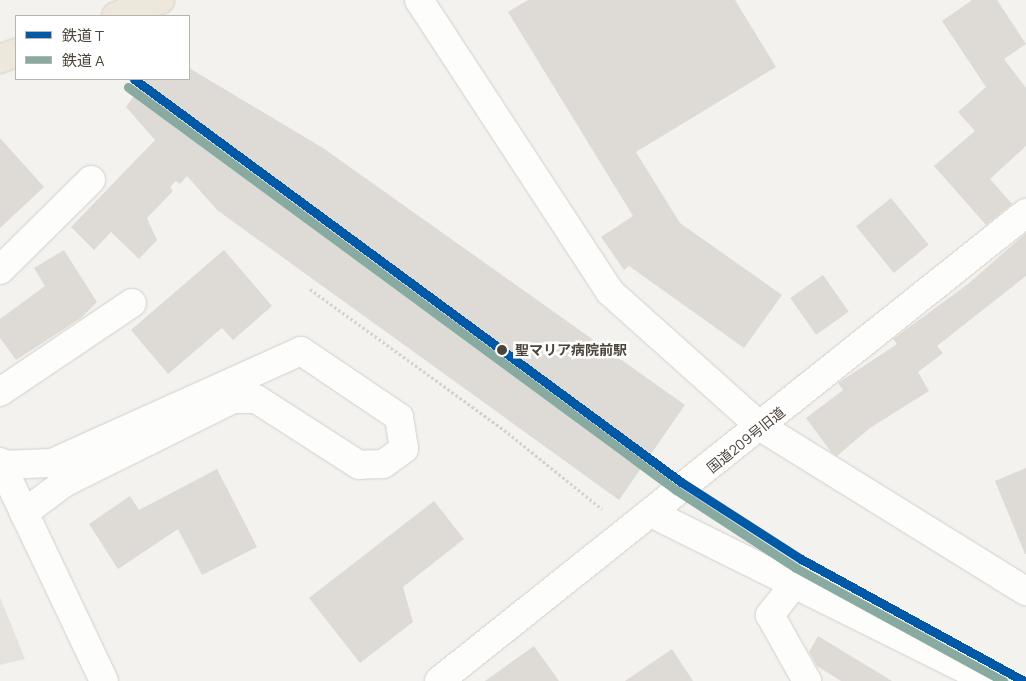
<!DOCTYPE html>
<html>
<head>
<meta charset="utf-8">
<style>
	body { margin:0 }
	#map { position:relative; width:1026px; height:681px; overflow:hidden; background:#f4f2ee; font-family:Manrope,"Noto Sans JP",sans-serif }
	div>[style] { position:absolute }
	.parking>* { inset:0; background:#e6e3df }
	.building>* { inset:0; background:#dedbd6; transform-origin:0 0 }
	.path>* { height:3px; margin-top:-1.5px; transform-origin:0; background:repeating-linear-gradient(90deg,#d3d2cc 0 2.5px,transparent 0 5px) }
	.roads { filter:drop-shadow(0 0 1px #d2d0cb) drop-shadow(0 0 1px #d2d0cb) }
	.minor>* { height:28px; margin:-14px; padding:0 14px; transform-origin:14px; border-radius:14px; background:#fdfdfc }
	.highway>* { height:28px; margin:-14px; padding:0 14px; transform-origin:14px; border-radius:14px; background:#ede8db }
	.rail-1>* { height:9px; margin:-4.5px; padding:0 4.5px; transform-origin:4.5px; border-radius:4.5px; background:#0059a6 }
	.rail-2>* { height:9px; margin:-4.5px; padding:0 4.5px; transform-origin:4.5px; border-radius:4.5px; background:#89aaa0 }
	.dots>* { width:14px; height:14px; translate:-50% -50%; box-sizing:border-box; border:2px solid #fff; border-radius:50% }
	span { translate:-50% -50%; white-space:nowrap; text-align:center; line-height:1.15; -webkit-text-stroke:5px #fff; paint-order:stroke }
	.stop-label { font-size:14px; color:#4b4439; font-weight:700 }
	.left { translate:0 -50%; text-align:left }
	.street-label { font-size:14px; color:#4b4439 }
	.legend { position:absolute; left:15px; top:15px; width:175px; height:65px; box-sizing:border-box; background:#fff; border:1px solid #b7b4b0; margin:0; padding:6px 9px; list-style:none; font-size:15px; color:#4b4439 }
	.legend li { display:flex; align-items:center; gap:10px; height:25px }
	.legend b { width:25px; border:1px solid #b7b4b0 }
</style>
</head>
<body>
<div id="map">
	<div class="parking">
		<i style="clip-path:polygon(0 597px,25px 659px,0 665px)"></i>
	</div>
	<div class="building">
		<i style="clip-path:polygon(528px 0,735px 0,776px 67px,636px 152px,680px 223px,782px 295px,744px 348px,629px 266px,624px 270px,601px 237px,633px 216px,508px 12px)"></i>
		<i style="clip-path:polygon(972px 0,997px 0,1026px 44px,1004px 59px,1026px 88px,1026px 146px,990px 179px,1012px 204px,986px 225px,934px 166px,975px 131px,958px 112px,986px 87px,942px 21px)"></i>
		<i style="clip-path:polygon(189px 68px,323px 148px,685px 405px,619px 500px,217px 210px,187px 176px,180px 184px,176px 181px,170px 187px,173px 191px,147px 218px,157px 240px,139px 259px,111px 232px,94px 250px,71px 227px,155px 140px,126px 107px,146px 79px,189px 79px)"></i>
		<i style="clip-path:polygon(0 138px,44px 187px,0 228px)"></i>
		<i style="left:891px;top:198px;width:60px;height:45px;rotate:51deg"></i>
		<i style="clip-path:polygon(1026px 233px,1026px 276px,937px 346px,943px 353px,918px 372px,929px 391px,870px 428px,837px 456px,831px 452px,806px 418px,843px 390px,838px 383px,897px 344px,893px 339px,968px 284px)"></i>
		<i style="clip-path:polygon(64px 250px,97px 302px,81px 318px,16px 360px,0 338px,0 319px,45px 286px,34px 268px)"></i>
		<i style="clip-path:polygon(224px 250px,272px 306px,233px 340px,222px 328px,168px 374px,131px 330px)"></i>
		<i style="left:823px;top:275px;width:45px;height:40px;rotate:55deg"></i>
		<i style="clip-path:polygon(1026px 468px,1026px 554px,1025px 554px,995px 481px)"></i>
		<i style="clip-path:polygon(217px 469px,257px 547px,202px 575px,178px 529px,118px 569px,89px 524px,130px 496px,139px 510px)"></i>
		<i style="clip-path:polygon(434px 501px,464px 539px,403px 587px,413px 622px,360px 663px,309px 598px)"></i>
		<i style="clip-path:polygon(818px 636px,892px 681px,841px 681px,817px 666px,809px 652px)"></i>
		<i style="clip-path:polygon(534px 646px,559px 681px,485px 681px)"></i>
		<i style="clip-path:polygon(672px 649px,693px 681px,625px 681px)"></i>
	</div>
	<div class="path">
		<i style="left:310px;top:289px;width:245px;rotate:36deg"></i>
		<i style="left:508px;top:433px;width:121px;rotate:39deg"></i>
	</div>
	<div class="roads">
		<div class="minor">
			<i style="left:419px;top:0;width:349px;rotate:56.8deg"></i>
			<i style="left:610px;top:292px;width:203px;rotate:41.8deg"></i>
			<i style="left:761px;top:427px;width:312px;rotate:31.8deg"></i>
			<i style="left:0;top:270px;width:128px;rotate:-44.7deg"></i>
			<i style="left:0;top:392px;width:159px;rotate:-34deg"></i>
			<i style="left:0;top:462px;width:242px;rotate:64.6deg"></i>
			<i style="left:1px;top:465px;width:51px;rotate:-2.2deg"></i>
			<i style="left:52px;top:463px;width:273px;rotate:-24.2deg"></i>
			<i style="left:301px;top:351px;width:118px;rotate:34deg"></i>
			<i style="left:399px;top:417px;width:32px;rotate:81deg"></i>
			<i style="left:404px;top:449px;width:26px;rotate:144deg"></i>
			<i style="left:383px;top:464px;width:24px;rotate:178deg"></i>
			<i style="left:359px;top:465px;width:122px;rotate:-147.3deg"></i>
			<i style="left:256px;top:399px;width:23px;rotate:180deg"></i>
			<i style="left:233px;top:399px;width:189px;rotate:153.6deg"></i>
			<i style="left:64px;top:483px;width:50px;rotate:143.1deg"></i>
			<i style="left:653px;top:514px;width:376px;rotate:26.4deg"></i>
			<i style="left:795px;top:583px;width:41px;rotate:128deg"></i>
			<i style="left:770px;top:615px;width:76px;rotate:60.7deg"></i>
			<i style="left:439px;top:681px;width:751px;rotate:-38.56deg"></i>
		</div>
		<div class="highway">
			<i style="left:116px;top:16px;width:47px;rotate:-20deg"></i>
			<i style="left:0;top:59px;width:17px;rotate:-21deg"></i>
		</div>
	</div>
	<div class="rail-1">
		<i style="left:134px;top:79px;width:679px;rotate:36.38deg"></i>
		<i style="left:681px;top:482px;width:143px;rotate:32.7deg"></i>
		<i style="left:801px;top:559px;width:254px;rotate:28.7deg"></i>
	</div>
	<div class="rail-2">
		<i style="left:128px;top:87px;width:680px;rotate:36.33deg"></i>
		<i style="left:676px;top:490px;width:143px;rotate:33deg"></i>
		<i style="left:796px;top:568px;width:236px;rotate:28.6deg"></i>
	</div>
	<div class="dots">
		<i style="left:502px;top:350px;background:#4b4439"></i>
	</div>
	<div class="stop-label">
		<span class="left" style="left:515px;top:350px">聖マリア病院前駅</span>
	</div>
	<div class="street-label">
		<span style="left:746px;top:440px;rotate:-39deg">国道209号旧道</span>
	</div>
	<ul class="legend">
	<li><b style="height:6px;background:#0059a6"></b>鉄道 T</li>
	<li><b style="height:6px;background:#89aaa0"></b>鉄道 A</li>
	</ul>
</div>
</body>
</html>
